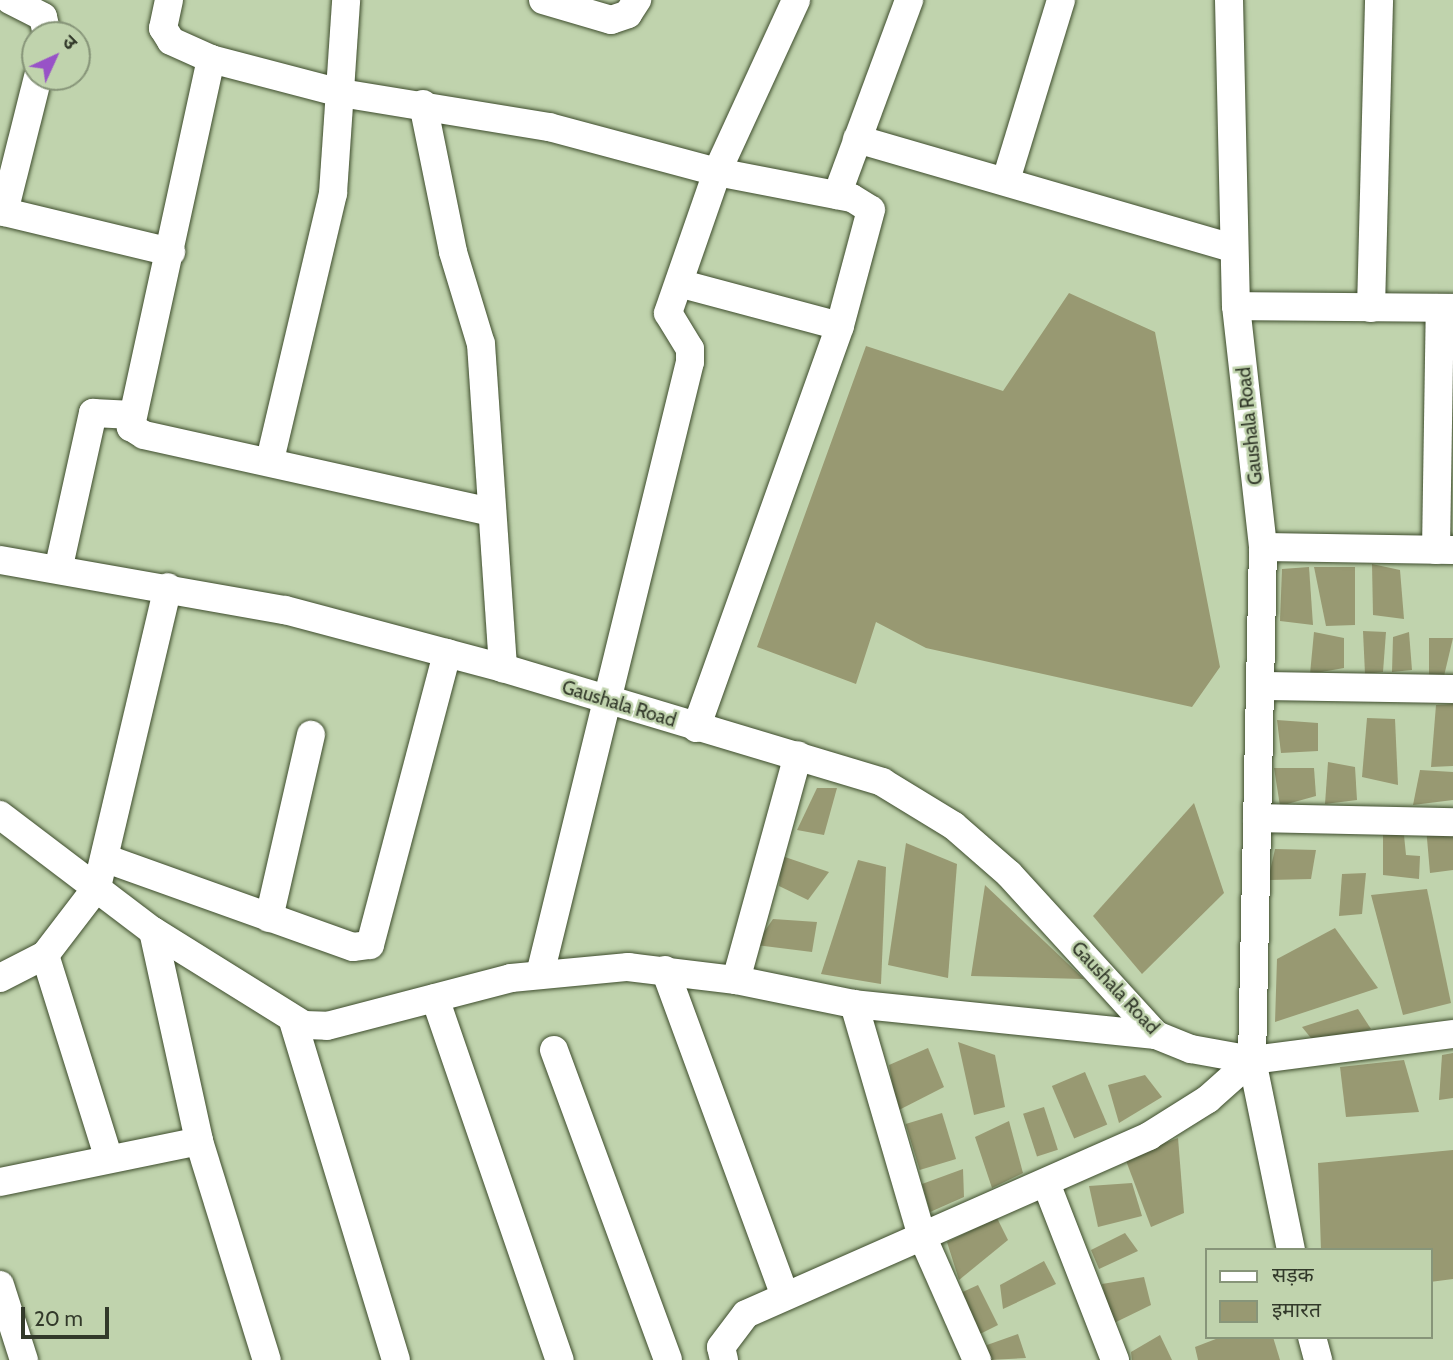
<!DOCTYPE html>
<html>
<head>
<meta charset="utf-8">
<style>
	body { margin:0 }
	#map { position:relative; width:1453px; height:1360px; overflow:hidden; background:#c0d3ad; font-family:Cabin,"Noto Sans Devanagari",sans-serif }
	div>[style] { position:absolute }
	.building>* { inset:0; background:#989972; transform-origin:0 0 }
	.roads { filter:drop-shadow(0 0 2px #3e4d2d) drop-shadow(0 0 2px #3e4d2d) }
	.minor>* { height:28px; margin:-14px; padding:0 14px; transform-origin:14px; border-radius:14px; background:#fff }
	span { translate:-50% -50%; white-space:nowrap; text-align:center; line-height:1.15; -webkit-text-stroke:5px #c0d3ad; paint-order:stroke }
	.street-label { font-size:19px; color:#32392a }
	.legend { position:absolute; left:1205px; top:1248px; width:228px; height:91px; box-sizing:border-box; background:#c0d3ad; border:2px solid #879579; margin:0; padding:9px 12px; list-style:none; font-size:21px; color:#32392a }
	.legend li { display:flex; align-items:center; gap:14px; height:35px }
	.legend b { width:35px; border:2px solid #879579 }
	.north { position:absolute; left:21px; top:21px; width:70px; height:70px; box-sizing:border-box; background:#c0d3ad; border:2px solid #879579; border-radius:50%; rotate:45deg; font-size:19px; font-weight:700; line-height:28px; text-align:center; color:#32392a }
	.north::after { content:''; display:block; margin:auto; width:24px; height:32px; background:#9852c7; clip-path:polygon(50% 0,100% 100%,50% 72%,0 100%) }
	.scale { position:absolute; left:21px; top:1307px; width:88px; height:32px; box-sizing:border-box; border:4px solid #32392a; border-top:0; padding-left:9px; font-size:21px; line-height:24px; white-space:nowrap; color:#32392a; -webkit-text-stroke:5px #c0d3ad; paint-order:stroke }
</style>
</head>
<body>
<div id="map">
	<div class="building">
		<i style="clip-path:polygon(1069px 293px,1155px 332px,1220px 667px,1192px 707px,926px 648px,876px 622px,856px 684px,757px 647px,866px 346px,1003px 391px)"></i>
		<i style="clip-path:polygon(1372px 564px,1400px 570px,1404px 619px,1373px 615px)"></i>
		<i style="clip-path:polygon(1309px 567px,1313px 625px,1280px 621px,1282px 569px)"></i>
		<i style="clip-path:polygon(1314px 567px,1355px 567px,1355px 625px,1326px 626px)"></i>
		<i style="clip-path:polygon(1363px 631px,1386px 632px,1383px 672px,1365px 674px)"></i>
		<i style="clip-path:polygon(1314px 632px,1344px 638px,1344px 668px,1310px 674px)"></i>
		<i style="clip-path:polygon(1409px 632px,1412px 670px,1392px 672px,1393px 637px)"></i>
		<i style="clip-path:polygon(1429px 638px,1453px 638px,1444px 676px,1429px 679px)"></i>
		<i style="clip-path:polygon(1453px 704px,1453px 766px,1431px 767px,1436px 705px)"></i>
		<i style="clip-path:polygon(1367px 718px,1395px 719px,1398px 785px,1362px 777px)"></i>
		<i style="clip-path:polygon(1277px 720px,1318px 723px,1318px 751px,1281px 753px)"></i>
		<i style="clip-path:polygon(1328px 762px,1355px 767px,1357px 800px,1325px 804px)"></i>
		<i style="clip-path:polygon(1274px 768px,1314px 768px,1316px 796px,1280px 806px)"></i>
		<i style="clip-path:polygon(1420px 770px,1453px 772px,1453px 800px,1413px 805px)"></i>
		<i style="clip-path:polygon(817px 788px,837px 788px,824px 835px,797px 830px)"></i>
		<i style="clip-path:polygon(1194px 803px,1224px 893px,1142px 974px,1093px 916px)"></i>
		<i style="clip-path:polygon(1426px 827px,1453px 832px,1453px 870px,1430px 873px)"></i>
		<i style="clip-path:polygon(1383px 834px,1404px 835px,1406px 855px,1420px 856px,1419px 879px,1383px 875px)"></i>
		<i style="clip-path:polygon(906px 843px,957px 864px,948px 978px,888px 965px)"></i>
		<i style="clip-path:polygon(1275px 849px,1316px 850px,1311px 879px,1268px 880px)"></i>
		<i style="clip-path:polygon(782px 856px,829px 872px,808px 900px,779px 886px)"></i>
		<i style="clip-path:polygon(858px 860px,886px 867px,881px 984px,821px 974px)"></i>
		<i style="clip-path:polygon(1366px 873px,1362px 914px,1339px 916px,1342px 874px)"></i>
		<i style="clip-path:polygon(985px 885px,1084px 979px,971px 976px)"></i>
		<i style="clip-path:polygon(1427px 889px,1451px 1003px,1403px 1015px,1371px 895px)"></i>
		<i style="clip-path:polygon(773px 919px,817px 922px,812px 952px,755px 945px)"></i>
		<i style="clip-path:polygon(1335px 928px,1378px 988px,1275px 1022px,1277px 959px)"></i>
		<i style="clip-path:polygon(1358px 1009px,1371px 1029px,1315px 1043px,1302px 1027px)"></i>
		<i style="clip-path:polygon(958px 1042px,995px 1055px,1005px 1107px,974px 1115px)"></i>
		<i style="clip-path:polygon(928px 1048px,944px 1087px,897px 1111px,889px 1065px)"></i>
		<i style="clip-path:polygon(1453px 1053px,1453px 1098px,1439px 1100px,1442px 1055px)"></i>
		<i style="clip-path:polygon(1404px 1060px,1419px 1112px,1346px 1117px,1340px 1067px)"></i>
		<i style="left:1085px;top:1072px;width:57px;height:36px;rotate:67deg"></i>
		<i style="clip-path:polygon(1145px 1075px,1162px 1097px,1119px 1123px,1108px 1085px)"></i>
		<i style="left:1044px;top:1107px;width:45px;height:22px;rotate:72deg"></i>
		<i style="left:942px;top:1113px;width:48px;height:38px;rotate:73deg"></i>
		<i style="clip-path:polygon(1009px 1121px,1023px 1173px,992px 1188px,975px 1137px)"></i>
		<i style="clip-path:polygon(1178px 1138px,1184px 1213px,1151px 1227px,1125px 1158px)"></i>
		<i style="clip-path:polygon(1453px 1150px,1453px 1279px,1430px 1282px,1430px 1250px,1321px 1250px,1318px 1163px)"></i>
		<i style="clip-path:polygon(963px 1169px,964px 1197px,930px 1212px,922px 1184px)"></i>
		<i style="clip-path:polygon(1132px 1183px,1142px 1216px,1098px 1227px,1089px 1186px)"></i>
		<i style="clip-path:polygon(997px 1218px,1008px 1240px,959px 1280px,947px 1242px)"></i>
		<i style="clip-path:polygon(1125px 1233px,1138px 1251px,1099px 1269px,1091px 1250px)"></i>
		<i style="clip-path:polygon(1044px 1261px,1056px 1284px,1003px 1309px,1000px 1285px)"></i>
		<i style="clip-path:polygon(1144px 1277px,1151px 1305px,1112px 1324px,1102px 1284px)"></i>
		<i style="clip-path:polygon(978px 1285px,998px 1325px,980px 1334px,956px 1295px)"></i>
		<i style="clip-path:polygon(1018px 1334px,1026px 1358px,989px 1360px,987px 1345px)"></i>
		<i style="clip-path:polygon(1160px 1335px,1172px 1360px,1132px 1360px,1131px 1352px)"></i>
		<i style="clip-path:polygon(1221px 1337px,1273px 1337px,1280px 1360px,1198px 1360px,1195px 1347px)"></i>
	</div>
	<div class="roads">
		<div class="minor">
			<i style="left:10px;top:0;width:37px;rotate:27deg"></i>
			<i style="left:43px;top:17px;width:18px;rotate:77deg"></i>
			<i style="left:169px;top:0;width:29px;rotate:102deg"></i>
			<i style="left:163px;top:28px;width:15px;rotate:58deg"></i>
			<i style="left:171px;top:41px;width:44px;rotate:24.2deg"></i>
			<i style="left:211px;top:59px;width:134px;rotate:14.7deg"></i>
			<i style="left:341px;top:93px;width:211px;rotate:9.3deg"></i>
			<i style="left:549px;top:127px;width:174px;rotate:15deg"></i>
			<i style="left:717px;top:172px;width:137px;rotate:10.9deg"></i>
			<i style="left:852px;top:198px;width:22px;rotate:32deg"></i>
			<i style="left:871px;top:210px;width:120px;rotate:105deg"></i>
			<i style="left:840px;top:326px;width:427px;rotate:109.7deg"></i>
			<i style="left:543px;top:0;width:71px;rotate:16.4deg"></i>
			<i style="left:611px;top:20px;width:18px;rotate:-19deg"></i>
			<i style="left:628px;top:14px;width:17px;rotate:-57deg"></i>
			<i style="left:1229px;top:0;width:306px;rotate:88.7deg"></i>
			<i style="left:1236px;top:306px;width:243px;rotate:83.6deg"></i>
			<i style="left:1263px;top:547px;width:513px;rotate:91.23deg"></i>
			<i style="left:1252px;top:1060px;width:194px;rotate:78.4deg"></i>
			<i style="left:211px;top:59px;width:377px;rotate:102.3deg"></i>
			<i style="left:131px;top:427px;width:15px;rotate:32deg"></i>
			<i style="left:144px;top:435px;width:356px;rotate:12.5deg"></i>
			<i style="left:423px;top:104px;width:151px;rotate:78.5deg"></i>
			<i style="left:453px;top:252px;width:96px;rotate:73.1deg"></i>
			<i style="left:481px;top:344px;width:325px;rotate:86.1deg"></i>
			<i style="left:857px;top:139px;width:391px;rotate:16.2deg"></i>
			<i style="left:1006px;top:180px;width:188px;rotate:-73deg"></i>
			<i style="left:837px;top:195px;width:208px;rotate:-69.7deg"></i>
			<i style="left:0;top:211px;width:176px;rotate:13.5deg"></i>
			<i style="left:4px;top:212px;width:139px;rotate:-75.9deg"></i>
			<i style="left:682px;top:284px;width:163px;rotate:14.9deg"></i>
			<i style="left:1236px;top:306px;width:217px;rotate:0.5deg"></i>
			<i style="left:1371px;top:308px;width:308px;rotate:-88.5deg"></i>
			<i style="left:270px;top:460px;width:274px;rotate:-76.7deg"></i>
			<i style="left:333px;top:193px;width:193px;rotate:-86.1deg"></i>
			<i style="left:1263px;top:547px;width:190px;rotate:0.9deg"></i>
			<i style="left:1436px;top:550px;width:242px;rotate:-89.1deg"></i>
			<i style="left:0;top:560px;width:289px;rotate:10deg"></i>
			<i style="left:285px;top:610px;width:226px;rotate:14.9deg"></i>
			<i style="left:503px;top:668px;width:396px;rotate:16.7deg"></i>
			<i style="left:882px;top:782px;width:84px;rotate:31.4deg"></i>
			<i style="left:954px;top:826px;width:73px;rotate:41.1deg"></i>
			<i style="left:1009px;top:874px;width:218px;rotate:47.6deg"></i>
			<i style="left:1156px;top:1035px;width:38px;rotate:22deg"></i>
			<i style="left:1191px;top:1049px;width:62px;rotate:10.2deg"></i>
			<i style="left:59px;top:566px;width:157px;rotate:-77.5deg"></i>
			<i style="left:93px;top:413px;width:35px;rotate:3deg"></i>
			<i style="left:1264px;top:686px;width:189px;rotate:0.9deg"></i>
			<i style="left:0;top:815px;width:192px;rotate:37.2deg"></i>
			<i style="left:153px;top:931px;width:178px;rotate:31.9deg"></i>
			<i style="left:304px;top:1025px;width:23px;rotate:2deg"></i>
			<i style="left:327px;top:1026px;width:190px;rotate:-14.6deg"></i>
			<i style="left:511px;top:978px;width:118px;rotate:-5.4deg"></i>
			<i style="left:628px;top:967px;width:109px;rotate:6.9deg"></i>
			<i style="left:736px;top:980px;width:120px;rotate:11.5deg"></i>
			<i style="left:854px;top:1004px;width:304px;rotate:5.9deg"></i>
			<i style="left:1257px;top:818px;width:196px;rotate:1.2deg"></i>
			<i style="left:107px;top:859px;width:261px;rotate:19.7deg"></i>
			<i style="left:353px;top:947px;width:17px;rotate:-7deg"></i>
			<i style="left:370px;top:945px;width:302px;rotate:-75.2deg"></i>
			<i style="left:269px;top:918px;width:188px;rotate:-77.1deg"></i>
			<i style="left:153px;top:931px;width:215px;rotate:77.6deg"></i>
			<i style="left:199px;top:1141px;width:229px;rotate:72.8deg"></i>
			<i style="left:45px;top:955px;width:211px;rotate:72.6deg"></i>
			<i style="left:665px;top:970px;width:344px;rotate:69.8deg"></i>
			<i style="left:540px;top:974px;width:630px;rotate:-76.23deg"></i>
			<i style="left:690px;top:362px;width:13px;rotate:-90deg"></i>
			<i style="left:690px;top:349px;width:42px;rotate:-121.4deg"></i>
			<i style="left:668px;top:313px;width:149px;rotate:-70.8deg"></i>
			<i style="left:717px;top:172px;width:189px;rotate:-65.3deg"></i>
			<i style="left:0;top:978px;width:51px;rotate:-27.1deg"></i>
			<i style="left:45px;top:955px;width:86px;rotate:-52.6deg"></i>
			<i style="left:97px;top:887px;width:308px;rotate:-76.7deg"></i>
			<i style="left:736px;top:980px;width:233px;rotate:-74.6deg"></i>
			<i style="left:435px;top:998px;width:383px;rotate:71deg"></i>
			<i style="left:854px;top:1004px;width:242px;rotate:73.7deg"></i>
			<i style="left:922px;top:1236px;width:136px;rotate:66.1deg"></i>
			<i style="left:293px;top:1021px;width:354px;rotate:73.1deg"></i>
			<i style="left:554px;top:1050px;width:330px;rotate:69.8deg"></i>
			<i style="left:0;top:1182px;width:203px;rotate:-11.6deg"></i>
			<i style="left:1046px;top:1183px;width:190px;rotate:68.7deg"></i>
			<i style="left:0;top:1285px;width:79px;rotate:72.3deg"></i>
			<i style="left:1312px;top:1337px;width:24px;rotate:75deg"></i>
			<i style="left:724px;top:1360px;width:13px;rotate:-103deg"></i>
			<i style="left:721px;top:1347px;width:41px;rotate:-52.9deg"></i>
			<i style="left:746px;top:1314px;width:441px;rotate:-23.8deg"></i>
			<i style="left:1149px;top:1136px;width:70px;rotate:-32.1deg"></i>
			<i style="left:1208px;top:1099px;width:59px;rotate:-41.6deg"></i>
			<i style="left:1252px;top:1060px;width:203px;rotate:-7.4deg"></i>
		</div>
	</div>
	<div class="street-label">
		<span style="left:1250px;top:426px;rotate:-96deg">Gaushala Road</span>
		<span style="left:619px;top:704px;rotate:17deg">Gaushala Road</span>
		<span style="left:1115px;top:988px;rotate:47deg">Gaushala Road</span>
	</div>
	<ul class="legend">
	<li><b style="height:9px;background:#fff"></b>सड़क</li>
	<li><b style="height:19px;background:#989972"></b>इमारत</li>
	</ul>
	<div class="north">उ</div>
	<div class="scale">20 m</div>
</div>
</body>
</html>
